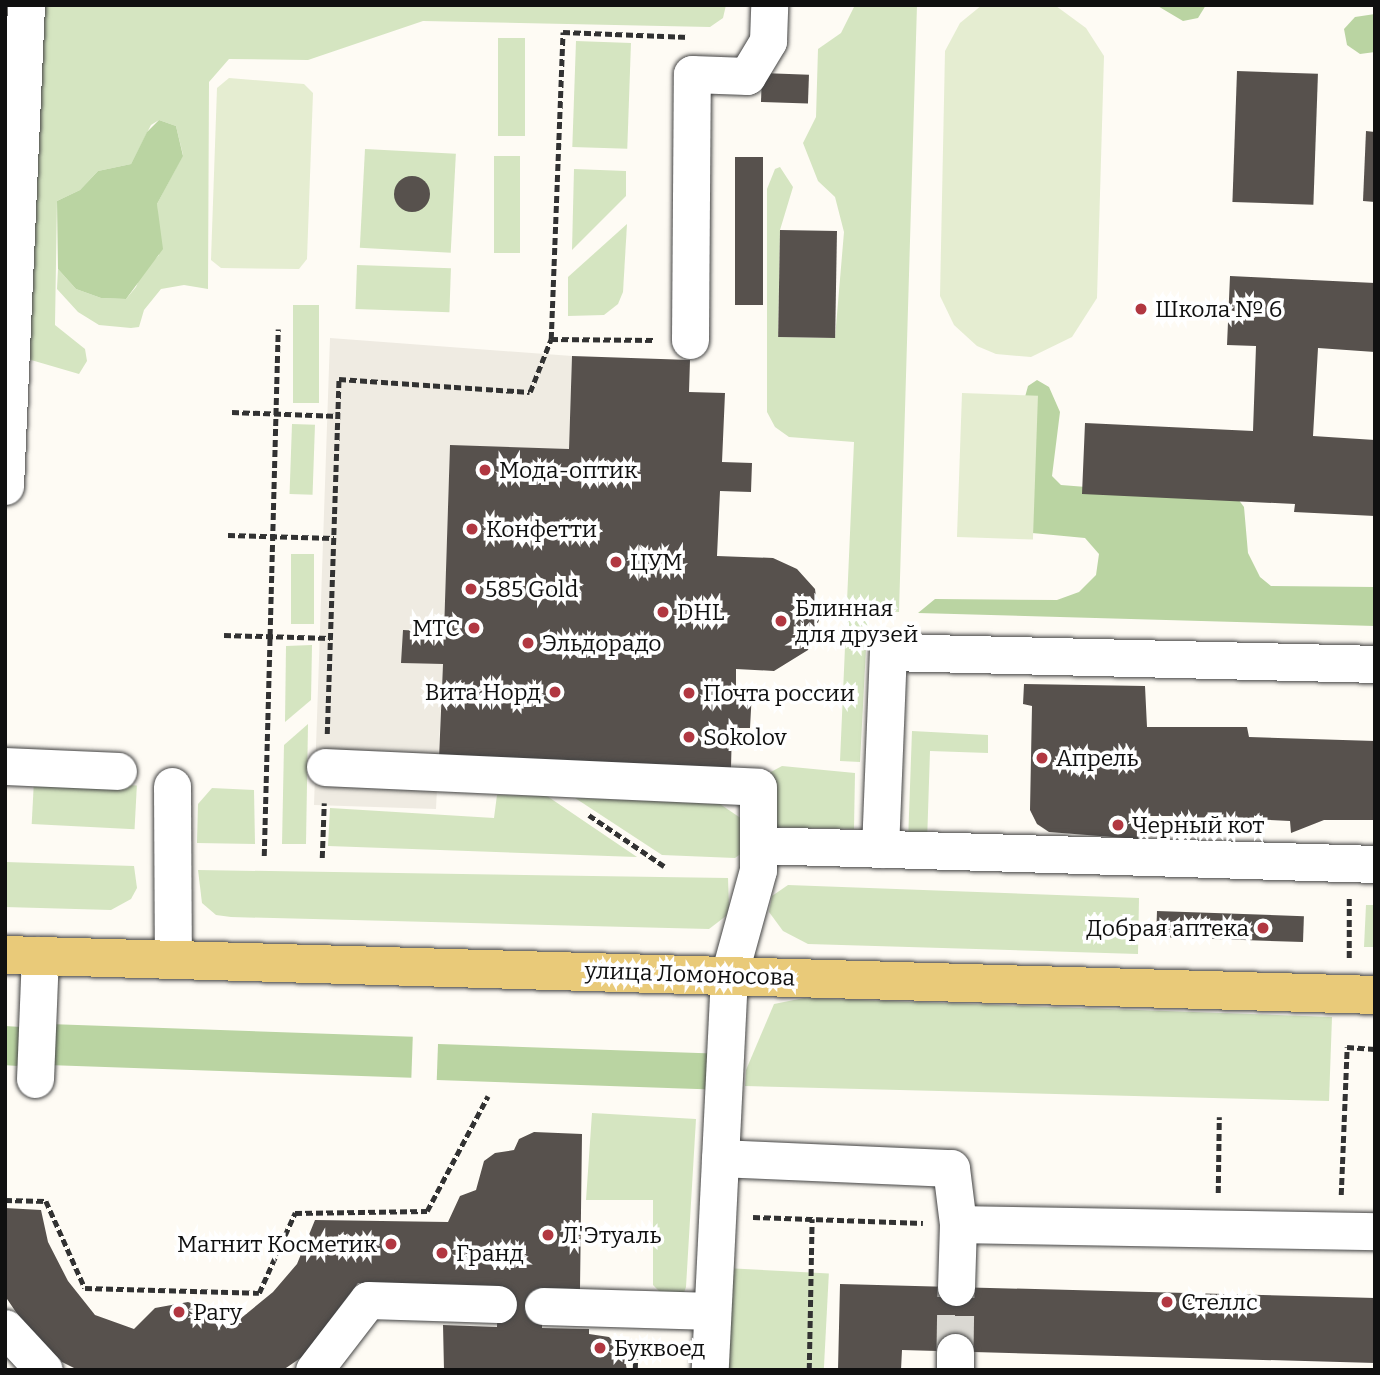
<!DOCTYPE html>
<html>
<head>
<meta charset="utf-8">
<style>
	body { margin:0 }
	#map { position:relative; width:1380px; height:1375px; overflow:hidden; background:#fefbf4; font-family:Bitter,serif }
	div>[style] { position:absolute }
	.green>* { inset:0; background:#d5e5c1; transform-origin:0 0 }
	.forest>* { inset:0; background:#bad4a2; transform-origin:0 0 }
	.pitch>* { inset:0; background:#e5edd1; transform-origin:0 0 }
	.plaza>* { inset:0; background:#efebe2 }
	.building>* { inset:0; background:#57514d; transform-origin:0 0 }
	.round { border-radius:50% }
	.minor-tunnel>* { height:37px; margin-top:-18.5px; transform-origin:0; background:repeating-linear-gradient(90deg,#dad8d2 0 37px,transparent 0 55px) }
	.path>* { height:4.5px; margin-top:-2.25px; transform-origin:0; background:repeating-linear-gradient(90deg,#323232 0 7px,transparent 0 10.5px) }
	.roads { filter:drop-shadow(0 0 2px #434343) drop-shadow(0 0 2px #434343) }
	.minor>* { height:37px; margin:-18.5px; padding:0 18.5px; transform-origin:18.5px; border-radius:18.5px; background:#fff }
	.major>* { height:38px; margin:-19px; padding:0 19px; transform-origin:19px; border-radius:19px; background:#e9ca79 }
	.dots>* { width:19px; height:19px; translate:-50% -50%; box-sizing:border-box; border:4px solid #fff; border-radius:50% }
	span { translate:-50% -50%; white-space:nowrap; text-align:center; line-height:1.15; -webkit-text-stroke:7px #fff; paint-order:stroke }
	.poi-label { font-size:23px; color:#101010 }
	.left { translate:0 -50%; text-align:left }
	.right { translate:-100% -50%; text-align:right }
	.street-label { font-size:23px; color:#101010 }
	.frame { position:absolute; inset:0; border:7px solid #101010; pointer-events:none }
</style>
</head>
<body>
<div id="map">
	<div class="green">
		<i style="clip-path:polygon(38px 5px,726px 5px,723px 18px,710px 27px,423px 21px,308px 60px,229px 59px,209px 82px,208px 289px,184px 285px,161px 289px,144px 310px,139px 327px,131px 328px,99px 325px,78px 312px,57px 289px,58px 269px,76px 289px,101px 298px,126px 299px,136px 287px,142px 273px,159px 255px,157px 204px,183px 155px,176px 126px,159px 120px,151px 125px,131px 164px,98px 171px,80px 190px,57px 201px,55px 325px,85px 349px,87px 361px,79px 374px,14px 355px)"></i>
		<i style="clip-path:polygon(855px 5px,917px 5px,899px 612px,868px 610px,860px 762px,840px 761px,854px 442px,789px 437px,775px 427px,767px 412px,767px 189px,775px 169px,780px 167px,793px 187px,780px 230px,778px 337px,835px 338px,844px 232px,835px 197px,818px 181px,803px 143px,816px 117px,818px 49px,841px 33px)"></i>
		<i style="left:498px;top:38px;width:27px;height:98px"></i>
		<i style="left:576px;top:41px;width:55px;height:106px;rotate:2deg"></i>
		<i style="left:365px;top:149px;width:91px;height:99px;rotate:3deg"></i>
		<i style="left:494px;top:156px;width:26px;height:97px"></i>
		<i style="clip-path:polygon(574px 169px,626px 171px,626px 196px,572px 250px)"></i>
		<i style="clip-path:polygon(627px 224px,623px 292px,618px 304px,604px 315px,568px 316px,568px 277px)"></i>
		<i style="left:357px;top:265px;width:94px;height:44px;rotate:2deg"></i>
		<i style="left:293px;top:305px;width:26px;height:98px"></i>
		<i style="left:292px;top:424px;width:23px;height:70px;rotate:2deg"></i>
		<i style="left:291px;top:554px;width:23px;height:70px"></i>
		<i style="clip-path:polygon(312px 645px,311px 700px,285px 722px,286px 646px)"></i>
		<i style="clip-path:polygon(308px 724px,306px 844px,282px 844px,284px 745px)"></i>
		<i style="clip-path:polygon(912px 731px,988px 735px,988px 753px,930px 751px,927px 843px,908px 842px)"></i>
		<i style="clip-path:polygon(782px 766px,855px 773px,854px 829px,769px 827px,769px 773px)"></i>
		<i style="left:34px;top:780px;width:103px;height:44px;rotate:3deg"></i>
		<i style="clip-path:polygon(212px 788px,254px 790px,255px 844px,197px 843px,198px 804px)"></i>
		<i style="clip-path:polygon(497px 795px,547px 796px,637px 857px,328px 846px,330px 808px,494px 818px)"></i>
		<i style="clip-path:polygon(575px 798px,720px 804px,742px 819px,742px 853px,735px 858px,662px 855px)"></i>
		<i style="clip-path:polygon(5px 862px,134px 866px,137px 888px,131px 899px,111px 910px,5px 907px)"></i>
		<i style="clip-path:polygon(198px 870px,728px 878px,729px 907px,726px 916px,709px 929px,231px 917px,216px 915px,202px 903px)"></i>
		<i style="clip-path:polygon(788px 885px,1139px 898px,1138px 954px,808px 944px,783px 931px,769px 912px,772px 896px)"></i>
		<i style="clip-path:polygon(1366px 905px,1375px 905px,1375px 947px,1364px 947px)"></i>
		<i style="clip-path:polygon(804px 998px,1332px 1017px,1329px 1101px,745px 1086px,746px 1070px,774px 1004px)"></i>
		<i style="clip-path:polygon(592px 1113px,696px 1119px,686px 1287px,681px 1301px,666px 1298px,653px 1285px,653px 1200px,586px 1200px)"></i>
		<i style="left:725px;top:1268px;width:104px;height:102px;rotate:3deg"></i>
	</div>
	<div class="forest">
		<i style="clip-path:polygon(1156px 5px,1206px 5px,1198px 18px,1183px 21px)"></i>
		<i style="clip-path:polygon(1375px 14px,1375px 52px,1360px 54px,1347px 45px,1344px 29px,1355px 17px)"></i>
		<i style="clip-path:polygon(159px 120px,176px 126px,183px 156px,157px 204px,163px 249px,126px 299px,101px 298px,76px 289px,58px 269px,57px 201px,80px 190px,98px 171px,131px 164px,147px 132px)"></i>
		<i style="clip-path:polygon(1037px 380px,1049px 387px,1060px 412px,1052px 476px,1061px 485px,1238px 499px,1244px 507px,1248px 553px,1260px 577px,1271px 586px,1375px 587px,1375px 626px,918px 613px,935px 599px,1057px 600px,1079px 592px,1096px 575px,1099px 554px,1085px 538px,1032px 533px,1025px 397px,1028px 386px)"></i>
		<i style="left:49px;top:1024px;width:364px;height:41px;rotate:2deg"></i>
		<i style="left:5px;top:1026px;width:16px;height:39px;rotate:4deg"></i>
		<i style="left:438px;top:1044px;width:275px;height:36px;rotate:2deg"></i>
	</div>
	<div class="pitch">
		<i style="clip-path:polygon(982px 5px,1056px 6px,1086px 28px,1104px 56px,1097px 298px,1072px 337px,1031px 357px,996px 354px,977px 346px,954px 325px,940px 296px,945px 51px,960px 23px)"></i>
		<i style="clip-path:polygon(229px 78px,304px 84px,313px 93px,307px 259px,299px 269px,221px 268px,211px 260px,217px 88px)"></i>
		<i style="left:962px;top:393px;width:76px;height:144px;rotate:2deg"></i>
	</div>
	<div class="plaza">
		<i style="clip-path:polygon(330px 338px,572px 356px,569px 449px,450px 446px,444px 632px,403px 631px,402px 663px,443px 664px,436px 809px,314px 805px)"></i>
	</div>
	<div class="building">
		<i style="left:1237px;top:71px;width:81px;height:131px;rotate:2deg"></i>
		<i style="left:762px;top:73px;width:47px;height:29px;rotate:2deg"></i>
		<i style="clip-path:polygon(1366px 131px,1375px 132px,1375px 202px,1363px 201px)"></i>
		<i style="left:735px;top:157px;width:28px;height:148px"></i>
		<i class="round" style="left:394px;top:176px;width:36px;height:36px"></i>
		<i style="left:780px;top:230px;width:57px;height:107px;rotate:1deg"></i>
		<i style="clip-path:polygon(1230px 276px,1375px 283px,1375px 352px,1318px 348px,1313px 436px,1375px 440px,1375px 516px,1294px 512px,1295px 504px,1082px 494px,1085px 423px,1253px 431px,1256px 346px,1227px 345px)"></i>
		<i style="clip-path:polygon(572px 356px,690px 360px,689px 392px,725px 393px,722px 462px,752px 463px,751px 492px,720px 491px,717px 556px,773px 558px,797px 569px,815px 589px,819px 620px,808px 650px,774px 671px,736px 669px,736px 690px,752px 691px,750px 728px,732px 728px,731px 768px,439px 758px,443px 664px,401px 663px,403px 630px,444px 632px,450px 445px,569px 449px)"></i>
		<i style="clip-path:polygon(1024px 684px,1145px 686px,1147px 727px,1247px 727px,1249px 737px,1375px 741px,1375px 820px,1324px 820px,1291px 833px,1290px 821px,1209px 817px,1176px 826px,1173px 816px,1138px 816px,1138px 839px,1049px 832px,1037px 824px,1030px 810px,1032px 706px,1023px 704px)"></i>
		<i style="left:1157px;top:911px;width:147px;height:26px;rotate:2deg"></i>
		<i style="clip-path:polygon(534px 1132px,582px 1134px,580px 1289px,543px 1288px,542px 1328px,589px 1329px,589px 1334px,609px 1337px,623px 1351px,627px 1370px,444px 1370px,443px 1325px,497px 1327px,498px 1287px,358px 1283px,302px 1357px,283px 1370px,78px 1370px,58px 1360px,33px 1337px,5px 1296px,5px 1208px,41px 1210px,48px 1242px,68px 1281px,95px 1315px,134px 1329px,155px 1308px,188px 1302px,214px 1311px,229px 1328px,273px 1292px,297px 1264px,315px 1220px,448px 1222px,460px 1196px,476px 1190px,484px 1161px,495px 1153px,514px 1150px,519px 1139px)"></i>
		<i style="clip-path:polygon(840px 1284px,1375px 1298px,1375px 1363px,902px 1350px,901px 1370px,838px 1370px)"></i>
	</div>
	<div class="minor-tunnel">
		<i style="left:955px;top:1352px;width:65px;rotate:-89.1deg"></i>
	</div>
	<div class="path">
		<i style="left:551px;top:339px;width:307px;rotate:-87.8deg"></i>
		<i style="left:563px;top:32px;width:126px;rotate:2.3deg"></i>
		<i style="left:232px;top:412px;width:107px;rotate:2.1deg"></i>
		<i style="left:228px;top:535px;width:106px;rotate:1.6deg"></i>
		<i style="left:224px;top:635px;width:106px;rotate:1.6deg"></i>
		<i style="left:327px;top:734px;width:355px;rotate:-88.1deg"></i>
		<i style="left:339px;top:379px;width:191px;rotate:3.9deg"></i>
		<i style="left:530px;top:392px;width:57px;rotate:-68.4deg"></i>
		<i style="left:551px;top:339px;width:104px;rotate:0.6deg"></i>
		<i style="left:589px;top:815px;width:91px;rotate:34.2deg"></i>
		<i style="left:264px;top:856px;width:527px;rotate:-88.48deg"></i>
		<i style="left:322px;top:858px;width:55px;rotate:-87.9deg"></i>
		<i style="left:1349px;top:958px;width:61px;rotate:-90deg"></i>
		<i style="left:1218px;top:1193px;width:76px;rotate:-89.2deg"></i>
		<i style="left:1341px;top:1195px;width:148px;rotate:-87.7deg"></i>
		<i style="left:1347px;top:1047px;width:28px;rotate:4deg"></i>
		<i style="left:5px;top:1200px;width:41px;rotate:1.4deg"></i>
		<i style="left:46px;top:1201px;width:95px;rotate:65.9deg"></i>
		<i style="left:85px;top:1288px;width:174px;rotate:1.6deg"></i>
		<i style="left:259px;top:1293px;width:88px;rotate:-65.8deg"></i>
		<i style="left:295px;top:1213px;width:132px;rotate:-0.9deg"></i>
		<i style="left:427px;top:1211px;width:130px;rotate:-62.1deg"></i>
		<i style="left:753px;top:1217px;width:170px;rotate:2deg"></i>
		<i style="left:635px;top:1370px;width:27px;rotate:-88deg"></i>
		<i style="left:809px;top:1370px;width:151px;rotate:-88.9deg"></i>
	</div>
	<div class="roads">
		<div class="minor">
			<i style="left:690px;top:340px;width:266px;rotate:-89.6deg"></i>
			<i style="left:692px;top:74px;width:55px;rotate:2.1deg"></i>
			<i style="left:747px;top:76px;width:41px;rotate:-59deg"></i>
			<i style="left:768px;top:41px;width:36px;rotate:-88deg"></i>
			<i style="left:5px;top:486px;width:481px;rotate:-87.5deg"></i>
			<i style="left:5px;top:766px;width:113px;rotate:2.5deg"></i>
			<i style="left:325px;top:767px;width:433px;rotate:2.6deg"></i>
			<i style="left:758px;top:787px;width:83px;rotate:90deg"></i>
			<i style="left:758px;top:870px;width:109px;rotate:105.4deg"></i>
			<i style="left:729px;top:975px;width:395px;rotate:92.8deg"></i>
			<i style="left:172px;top:786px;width:174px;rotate:89.7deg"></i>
			<i style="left:758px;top:845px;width:617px;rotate:1.76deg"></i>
			<i style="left:880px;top:849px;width:197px;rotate:-87.7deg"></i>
			<i style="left:888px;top:652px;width:487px;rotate:1.4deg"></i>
			<i style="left:35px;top:1079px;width:124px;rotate:-87.7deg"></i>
			<i style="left:720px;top:1158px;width:231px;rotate:2.5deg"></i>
			<i style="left:951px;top:1168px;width:56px;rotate:82.9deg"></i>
			<i style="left:958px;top:1224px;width:63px;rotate:91.8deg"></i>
			<i style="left:958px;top:1224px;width:417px;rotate:1deg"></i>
			<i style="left:543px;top:1306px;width:169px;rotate:1.7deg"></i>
			<i style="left:5px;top:1328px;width:57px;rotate:47.1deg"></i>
			<i style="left:314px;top:1370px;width:88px;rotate:-52.4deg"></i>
			<i style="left:368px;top:1300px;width:130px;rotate:1.8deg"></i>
			<i style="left:955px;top:1370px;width:18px;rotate:-90deg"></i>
		</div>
		<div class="major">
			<i style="left:5px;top:955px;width:1371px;rotate:1.67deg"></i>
		</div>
	</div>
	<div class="dots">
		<i style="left:1141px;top:309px;background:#b13741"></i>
		<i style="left:485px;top:470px;background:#b13741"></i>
		<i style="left:472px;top:529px;background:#b13741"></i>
		<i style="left:616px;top:562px;background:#b13741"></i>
		<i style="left:471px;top:589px;background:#b13741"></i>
		<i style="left:663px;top:612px;background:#b13741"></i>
		<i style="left:781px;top:621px;background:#b13741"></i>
		<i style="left:474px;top:628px;background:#b13741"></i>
		<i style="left:528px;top:643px;background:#b13741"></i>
		<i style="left:555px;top:692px;background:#b13741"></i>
		<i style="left:689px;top:693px;background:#b13741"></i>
		<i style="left:689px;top:737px;background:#b13741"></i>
		<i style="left:1042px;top:758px;background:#b13741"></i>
		<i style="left:1118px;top:825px;background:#b13741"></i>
		<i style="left:1263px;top:928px;background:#b13741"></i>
		<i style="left:548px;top:1235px;background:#b13741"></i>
		<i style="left:391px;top:1244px;background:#b13741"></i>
		<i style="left:442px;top:1253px;background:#b13741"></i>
		<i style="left:1167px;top:1302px;background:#b13741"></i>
		<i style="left:179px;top:1312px;background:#b13741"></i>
		<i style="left:600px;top:1348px;background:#b13741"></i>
	</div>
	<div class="poi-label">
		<span class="left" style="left:1155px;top:309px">Школа № 6</span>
		<span class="left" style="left:499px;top:470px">Мода-оптик</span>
		<span class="left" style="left:486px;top:529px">Конфетти</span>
		<span class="left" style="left:630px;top:562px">ЦУМ</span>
		<span class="left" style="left:485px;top:589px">585 Gold</span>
		<span class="left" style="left:795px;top:621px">Блинная<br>для друзей</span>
		<span class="left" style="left:677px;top:612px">DHL</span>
		<span class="right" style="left:460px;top:628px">МТС</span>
		<span class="left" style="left:542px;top:643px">Эльдорадо</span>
		<span class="right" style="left:541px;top:692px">Вита Норд</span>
		<span class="left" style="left:703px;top:693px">Почта россии</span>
		<span class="left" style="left:703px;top:737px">Sokolov</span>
		<span class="left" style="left:1056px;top:758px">Апрель</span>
		<span class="left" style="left:1132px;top:825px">Черный кот</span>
		<span class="right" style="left:1249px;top:928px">Добрая аптека</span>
		<span class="left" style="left:562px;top:1235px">Л'Этуаль</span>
		<span class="right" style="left:377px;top:1244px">Магнит Косметик</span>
		<span class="left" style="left:456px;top:1253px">Гранд</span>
		<span class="left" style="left:1181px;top:1302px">Стеллс</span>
		<span class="left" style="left:193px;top:1312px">Рагу</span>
		<span class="left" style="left:614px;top:1348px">Буквоед</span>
	</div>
	<div class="street-label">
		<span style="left:690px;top:974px;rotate:2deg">улица Ломоносова</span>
	</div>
	<div class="frame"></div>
</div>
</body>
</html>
